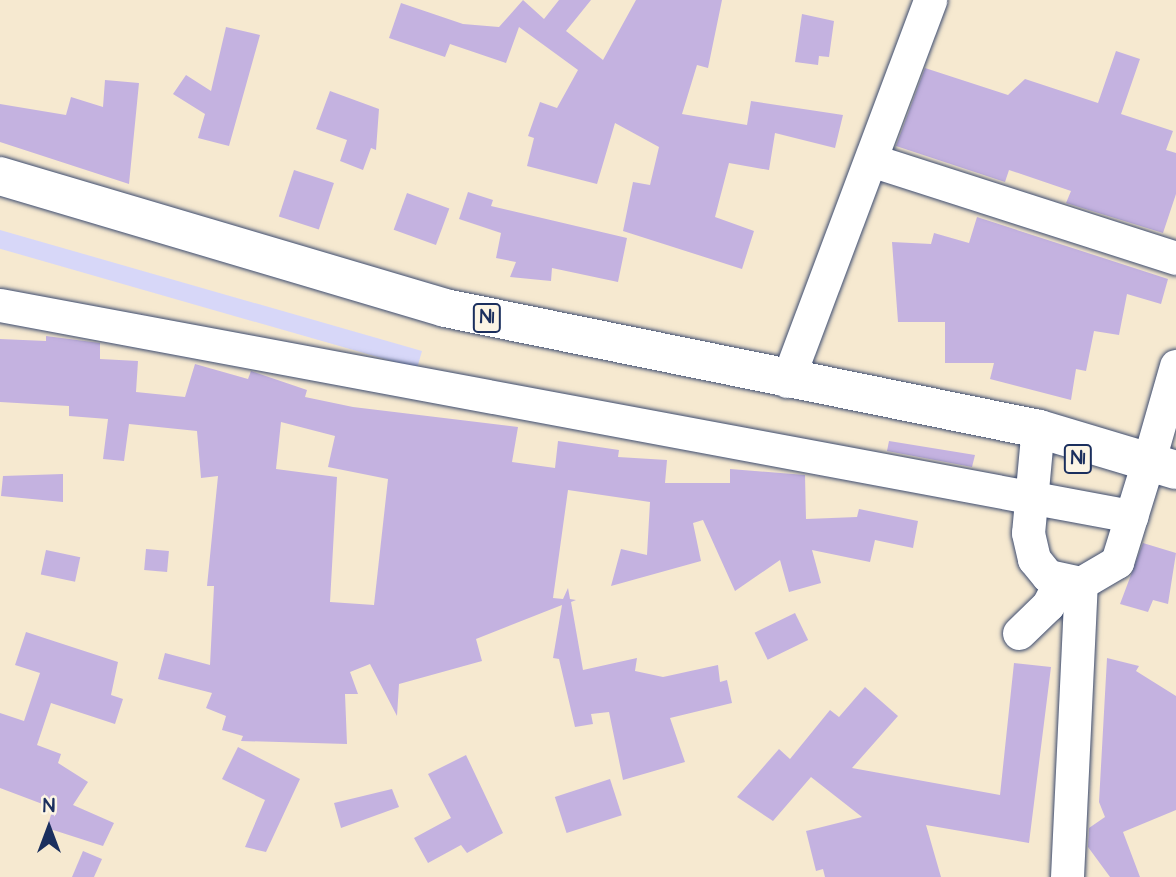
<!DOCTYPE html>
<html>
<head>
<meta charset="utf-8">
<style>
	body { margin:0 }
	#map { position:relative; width:1176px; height:877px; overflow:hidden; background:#f6e9d0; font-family:"Architects Daughter",sans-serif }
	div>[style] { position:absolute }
	.built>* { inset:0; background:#d7d7f8; transform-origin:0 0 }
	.building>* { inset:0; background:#c4b2e0; transform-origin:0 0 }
	.roads { filter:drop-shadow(0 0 2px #3c4b6f) drop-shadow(0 0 2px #3c4b6f) }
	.minor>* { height:33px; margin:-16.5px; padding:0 16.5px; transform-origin:16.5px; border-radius:16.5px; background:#fff }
	.highway>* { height:38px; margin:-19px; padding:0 19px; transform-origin:19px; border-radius:19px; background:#fff }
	span { translate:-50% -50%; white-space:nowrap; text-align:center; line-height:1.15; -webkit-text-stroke:5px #fcf5e5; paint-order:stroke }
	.shield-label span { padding:2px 5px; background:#fcf5e5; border:2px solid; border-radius:5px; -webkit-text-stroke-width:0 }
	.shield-label { font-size:19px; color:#1b2f5e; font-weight:700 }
	.north { position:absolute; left:14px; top:793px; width:70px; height:70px; -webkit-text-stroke:5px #fcf5e5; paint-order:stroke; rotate:0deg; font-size:19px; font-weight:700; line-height:28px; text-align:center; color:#1b2f5e }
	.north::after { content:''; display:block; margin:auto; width:24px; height:32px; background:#1b2f5e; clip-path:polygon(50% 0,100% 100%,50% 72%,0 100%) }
</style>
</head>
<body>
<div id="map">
	<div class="built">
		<i style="left:0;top:230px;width:439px;height:18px;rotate:16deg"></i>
	</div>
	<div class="building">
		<i style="clip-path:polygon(523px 0,544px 19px,559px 0,591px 0,566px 31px,603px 60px,636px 0,722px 0,708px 68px,697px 65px,682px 114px,747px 125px,751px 101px,843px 115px,835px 148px,775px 133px,769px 170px,729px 163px,715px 217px,754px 231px,742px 269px,623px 231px,633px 182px,650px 185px,659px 147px,615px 123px,597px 184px,527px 166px,534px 138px,528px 136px,540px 102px,557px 108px,578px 70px,519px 27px,506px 63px,450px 44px,445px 57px,389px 38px,401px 3px,463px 24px,499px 27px)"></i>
		<i style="clip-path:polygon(802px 14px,834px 21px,829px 57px,819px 56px,818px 65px,795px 62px)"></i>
		<i style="clip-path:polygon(226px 27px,260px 35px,229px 146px,198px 138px,205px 114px,173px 94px,186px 75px,211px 91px)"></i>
		<i style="clip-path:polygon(1116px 51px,1140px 59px,1121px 114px,1173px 131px,1166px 150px,1176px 153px,1176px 194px,1163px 233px,1066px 203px,1071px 191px,1009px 170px,1005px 182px,896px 146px,925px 68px,1008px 95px,1025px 79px,1098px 103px)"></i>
		<i style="clip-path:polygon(105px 80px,139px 83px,129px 184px,0 142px,0 104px,66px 115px,71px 97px,103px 107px)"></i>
		<i style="clip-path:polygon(330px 91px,379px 109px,376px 150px,371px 148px,363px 170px,340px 161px,347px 140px,316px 129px)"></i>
		<i style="left:294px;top:170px;width:42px;height:49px;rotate:18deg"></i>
		<i style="clip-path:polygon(468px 192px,493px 200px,491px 206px,627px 238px,618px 282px,552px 268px,551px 281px,510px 277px,516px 262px,496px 258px,501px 233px,459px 219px)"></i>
		<i style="left:407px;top:193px;width:45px;height:39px;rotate:20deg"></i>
		<i style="clip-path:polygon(977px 217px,1168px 279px,1161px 304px,1127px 294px,1119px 335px,1094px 331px,1086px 371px,1076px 369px,1071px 400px,990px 379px,994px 363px,945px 363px,945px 322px,898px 322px,892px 242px,931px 244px,934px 233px,969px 243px)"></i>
		<i style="clip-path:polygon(evenodd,46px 336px,100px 343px,100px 359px,138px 361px,136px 392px,185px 397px,195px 364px,248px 379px,251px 371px,307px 390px,305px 397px,353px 407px,518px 427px,512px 462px,555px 468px,558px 441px,619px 450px,618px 457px,667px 460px,665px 483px,730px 483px,730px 469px,805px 475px,806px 519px,857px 517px,859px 509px,918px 521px,913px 548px,875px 540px,870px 562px,812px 550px,821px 583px,789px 592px,780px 560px,735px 591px,703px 520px,693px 523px,701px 561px,611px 586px,621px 549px,647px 555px,650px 502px,568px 490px,553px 598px,563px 599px,568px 588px,570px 599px,576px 600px,571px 602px,583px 670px,637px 658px,635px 671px,663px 677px,718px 665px,720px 682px,727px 680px,732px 703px,670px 718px,685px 762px,623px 780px,609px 712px,591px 714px,593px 724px,575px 727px,559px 659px,553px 658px,562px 605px,476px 639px,482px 661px,399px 684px,397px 716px,370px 664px,350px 672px,358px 694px,345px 694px,347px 744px,241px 741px,243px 736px,222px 730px,226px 716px,206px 708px,212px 693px,158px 679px,165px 653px,210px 665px,214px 586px,207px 586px,218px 476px,201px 478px,197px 431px,129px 424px,124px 461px,103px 459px,108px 419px,69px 416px,69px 406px,0 402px,0 339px,46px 341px,46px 336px,281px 422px,335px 436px,328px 467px,388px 479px,374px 605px,330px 602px,337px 477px,276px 469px,281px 422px)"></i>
		<i style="clip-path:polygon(889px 441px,975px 455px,972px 467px,887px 451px)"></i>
		<i style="clip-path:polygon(63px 474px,63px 502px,1px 496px,3px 476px)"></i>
		<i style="clip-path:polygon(1143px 543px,1176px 553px,1168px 604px,1153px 600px,1148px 612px,1120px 604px)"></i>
		<i style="left:146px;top:549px;width:23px;height:21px;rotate:5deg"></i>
		<i style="left:46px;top:550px;width:35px;height:25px;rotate:12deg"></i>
		<i style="left:795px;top:613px;width:30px;height:45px;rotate:64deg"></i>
		<i style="clip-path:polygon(26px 632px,118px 662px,111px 695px,123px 699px,115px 724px,51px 703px,37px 745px,61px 754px,58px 763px,88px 782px,73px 805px,114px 823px,103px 846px,47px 828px,53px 808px,0 788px,0 713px,24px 721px,40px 673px,15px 665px)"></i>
		<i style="clip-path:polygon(1107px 658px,1139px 666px,1136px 671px,1176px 696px,1176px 810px,1123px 832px,1140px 877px,1110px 877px,1088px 847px,1089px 828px,1105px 817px,1099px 802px)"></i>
		<i style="clip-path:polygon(1014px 663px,1051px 667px,1029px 843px,926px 825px,941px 877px,825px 877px,823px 869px,816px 871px,806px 831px,862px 817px,811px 777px,773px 821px,737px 797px,779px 749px,790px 759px,830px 710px,839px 717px,865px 687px,898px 716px,852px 768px,1000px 795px)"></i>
		<i style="clip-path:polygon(238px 747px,300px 779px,266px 852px,245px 847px,265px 800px,222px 779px)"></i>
		<i style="clip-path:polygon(466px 755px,503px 833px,467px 853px,461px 845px,428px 863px,414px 838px,451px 818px,428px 774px)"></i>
		<i style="left:610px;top:779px;width:38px;height:58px;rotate:72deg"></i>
		<i style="clip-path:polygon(392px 789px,399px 807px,341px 828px,334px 803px)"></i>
		<i style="clip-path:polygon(83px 851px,102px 859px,94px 877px,72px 877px)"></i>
	</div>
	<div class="roads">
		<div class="minor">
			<i style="left:874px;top:161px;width:317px;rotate:17.8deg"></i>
			<i style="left:0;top:305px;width:1151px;rotate:10.57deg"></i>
			<i style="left:787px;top:381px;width:407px;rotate:-69.4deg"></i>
			<i style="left:1036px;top:447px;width:86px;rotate:95.3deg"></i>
			<i style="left:1028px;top:533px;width:27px;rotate:77deg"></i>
			<i style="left:1034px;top:559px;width:22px;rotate:51deg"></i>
			<i style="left:1048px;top:576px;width:34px;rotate:12deg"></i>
			<i style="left:1149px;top:460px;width:98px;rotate:-74deg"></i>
			<i style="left:1019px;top:633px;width:40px;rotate:-44deg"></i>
			<i style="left:1048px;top:605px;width:27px;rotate:-63deg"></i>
			<i style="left:1067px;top:877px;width:294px;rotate:-87.3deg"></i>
			<i style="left:1081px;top:583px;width:42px;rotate:-30.3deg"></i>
			<i style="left:1117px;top:562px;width:88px;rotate:-72.8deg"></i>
		</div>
		<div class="highway">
			<i style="left:0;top:176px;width:464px;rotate:16.5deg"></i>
			<i style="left:445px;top:308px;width:606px;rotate:11.51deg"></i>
			<i style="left:1039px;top:429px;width:143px;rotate:16.7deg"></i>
		</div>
	</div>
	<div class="shield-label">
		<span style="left:487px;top:318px">N1</span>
		<span style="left:1078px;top:459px">N1</span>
	</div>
	<div class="north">N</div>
</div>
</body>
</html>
